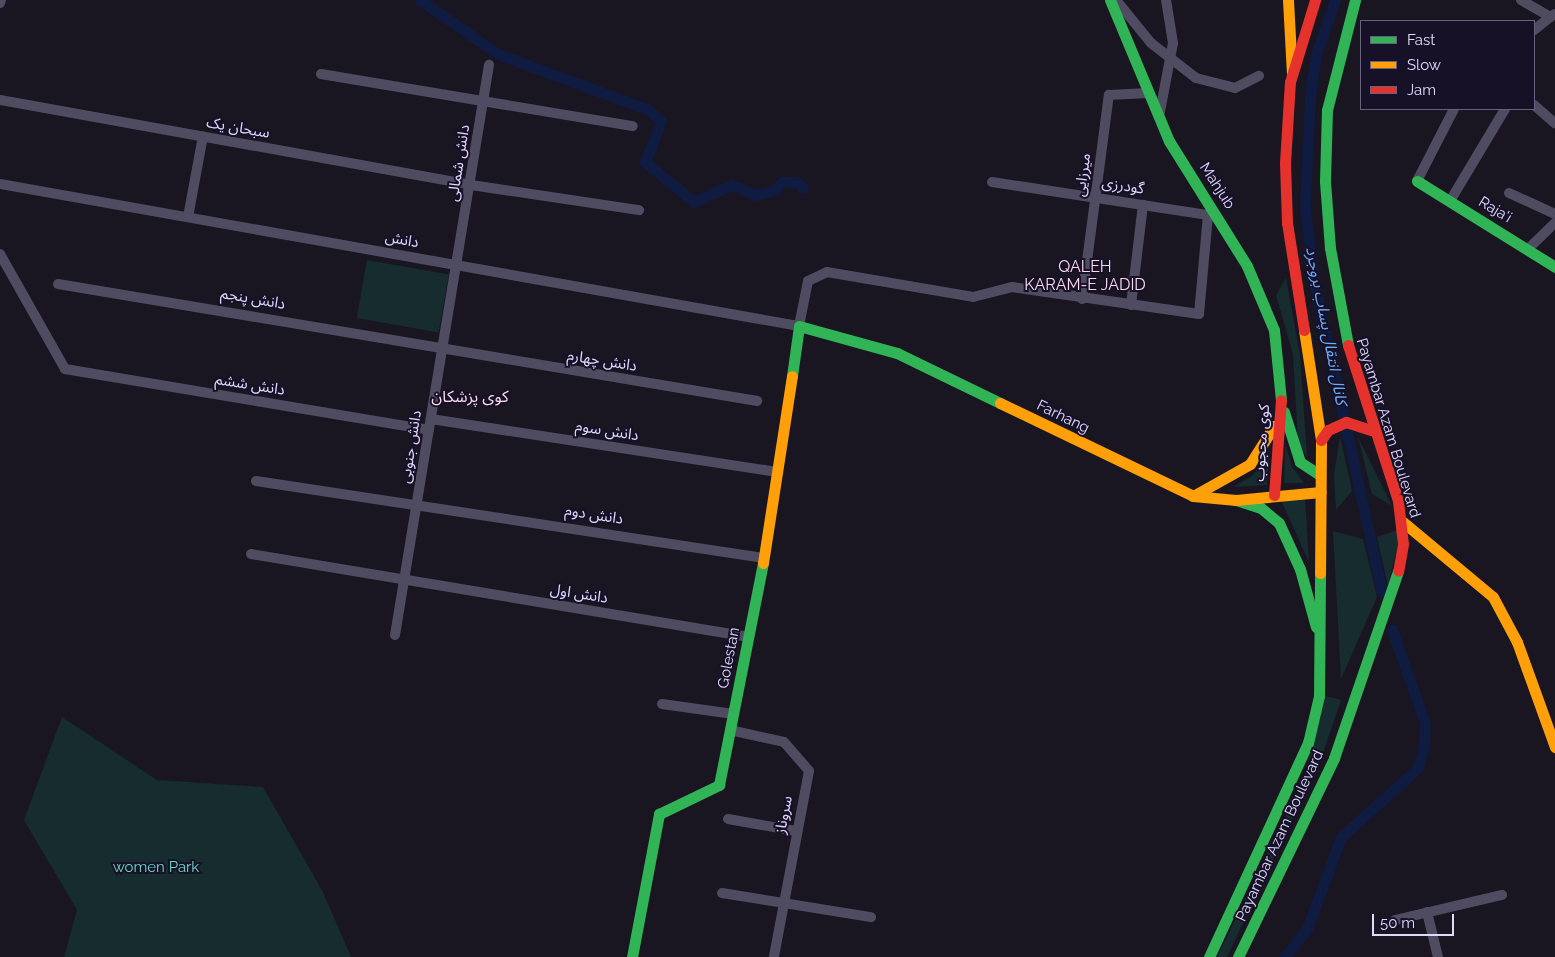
<!DOCTYPE html>
<html>
<head>
<meta charset="utf-8">
<style>
	body { margin:0 }
	#map { position:relative; width:1555px; height:957px; overflow:hidden; background:#191622; font-family:Raleway,"Noto Sans Arabic",sans-serif }
	div>[style] { position:absolute }
	.green>* { inset:0; background:#162c2f; transform-origin:0 0 }
	.canal>* { height:11px; margin:-5.5px; padding:0 5.5px; transform-origin:5.5px; border-radius:5.5px; background:#0f1b41 }
	.street>* { height:10px; margin:-5px; padding:0 5px; transform-origin:5px; border-radius:5px; background:#4f4c62 }
	.fast>* { height:11px; margin:-5.5px; padding:0 5.5px; transform-origin:5.5px; border-radius:5.5px; background:#30b455 }
	.slow>* { height:11px; margin:-5.5px; padding:0 5.5px; transform-origin:5.5px; border-radius:5.5px; background:#ff9f0a }
	.jam>* { height:11px; margin:-5.5px; padding:0 5.5px; transform-origin:5.5px; border-radius:5.5px; background:#e5322d }
	span { translate:-50% -50%; white-space:nowrap; text-align:center; line-height:1.15; -webkit-text-stroke:4px #171127; paint-order:stroke }
	.street-label { font-size:15px; color:#e1d9fd }
	.park-label { font-size:15px; color:#68dac8 }
	.neighbourhood-label { font-size:16px; color:#fddbee }
	.water-label { font-size:16px; color:#6daaf7; font-style:italic }
	.legend { position:absolute; left:1360px; top:20px; width:175px; height:90px; box-sizing:border-box; background:#171127; border:1px solid #68617d; margin:0; padding:6px 9px; list-style:none; font-size:15px; color:#e1d9fd }
	.legend li { display:flex; align-items:center; gap:10px; height:25px }
	.legend b { width:25px; border:1px solid #68617d }
	.scale { position:absolute; left:1372px; top:914px; width:82px; height:22px; box-sizing:border-box; border:2px solid #e1d9fd; border-top:0; padding-left:6px; font-size:15px; line-height:18px; white-space:nowrap; color:#e1d9fd; -webkit-text-stroke:4px #171127; paint-order:stroke }
</style>
</head>
<body>
<div id="map">
	<div class="green">
		<i style="left:367px;top:260px;width:83px;height:59px;rotate:10deg"></i>
		<i style="clip-path:polygon(1286px 278px,1300px 355px,1307px 457px,1298px 442px,1293px 354px,1276px 295px)"></i>
		<i style="clip-path:polygon(1340px 436px,1352px 491px,1336px 510px,1334px 475px)"></i>
		<i style="clip-path:polygon(1358px 437px,1392px 506px,1372px 494px)"></i>
		<i style="clip-path:polygon(1285px 443px,1292px 467px,1304px 483px,1284px 483px)"></i>
		<i style="clip-path:polygon(1269px 458px,1267px 485px,1233px 487px,1252px 476px)"></i>
		<i style="clip-path:polygon(1305px 498px,1309px 562px,1281px 500px)"></i>
		<i style="clip-path:polygon(1398px 530px,1397px 549px,1388px 586px,1377px 537px)"></i>
		<i style="clip-path:polygon(1333px 531px,1363px 539px,1377px 597px,1341px 679px)"></i>
		<i style="clip-path:polygon(1326px 696px,1341px 700px,1322px 756px,1227px 957px,1217px 957px,1304px 779px)"></i>
		<i style="clip-path:polygon(62px 717px,157px 780px,263px 787px,323px 892px,351px 957px,64px 957px,77px 910px,24px 820px)"></i>
	</div>
	<div class="canal">
		<i style="left:420px;top:0;width:95px;rotate:34.7deg"></i>
		<i style="left:498px;top:54px;width:159px;rotate:20.3deg"></i>
		<i style="left:647px;top:109px;width:18px;rotate:41deg"></i>
		<i style="left:661px;top:121px;width:44px;rotate:111.3deg"></i>
		<i style="left:645px;top:162px;width:63px;rotate:39.2deg"></i>
		<i style="left:694px;top:202px;width:42px;rotate:-24.1deg"></i>
		<i style="left:732px;top:185px;width:25px;rotate:23deg"></i>
		<i style="left:755px;top:195px;width:21px;rotate:-14deg"></i>
		<i style="left:775px;top:190px;width:11px;rotate:-49deg"></i>
		<i style="left:782px;top:182px;width:15px"></i>
		<i style="left:797px;top:182px;width:8px;rotate:45deg"></i>
		<i style="left:1335px;top:0;width:58px;rotate:109.1deg"></i>
		<i style="left:1316px;top:55px;width:41px;rotate:98.3deg"></i>
		<i style="left:1310px;top:96px;width:112px;rotate:92.6deg"></i>
		<i style="left:1305px;top:208px;width:74px;rotate:83deg"></i>
		<i style="left:1314px;top:281px;width:318px;rotate:77.7deg"></i>
		<i style="left:1285px;top:957px;width:36px;rotate:-52deg"></i>
		<i style="left:1307px;top:929px;width:98px;rotate:-69.7deg"></i>
		<i style="left:1341px;top:837px;width:102px;rotate:-41.8deg"></i>
		<i style="left:1417px;top:769px;width:22px;rotate:-72deg"></i>
		<i style="left:1424px;top:748px;width:25px;rotate:-88deg"></i>
		<i style="left:1425px;top:723px;width:99px;rotate:-109.5deg"></i>
	</div>
	<div class="street">
		<i style="left:1116px;top:0;width:55px;rotate:50.9deg"></i>
		<i style="left:1151px;top:43px;width:57px;rotate:37.9deg"></i>
		<i style="left:1196px;top:78px;width:40px;rotate:14.4deg"></i>
		<i style="left:1235px;top:88px;width:27px;rotate:-27deg"></i>
		<i style="left:1521px;top:0;width:34px;rotate:30deg"></i>
		<i style="left:1550px;top:17px;width:6px;rotate:-31deg"></i>
		<i style="left:0;top:3px;width:3px;rotate:-72deg"></i>
		<i style="left:1534px;top:30px;width:21px;rotate:-39deg"></i>
		<i style="left:321px;top:74px;width:316px;rotate:9.5deg"></i>
		<i style="left:0;top:100px;width:479px;rotate:10.2deg"></i>
		<i style="left:471px;top:185px;width:170px;rotate:8.5deg"></i>
		<i style="left:1534px;top:105px;width:28px;rotate:41deg"></i>
		<i style="left:1159px;top:117px;width:75px;rotate:-79.3deg"></i>
		<i style="left:1173px;top:43px;width:44px;rotate:-99.2deg"></i>
		<i style="left:1417px;top:181px;width:81px;rotate:-62.8deg"></i>
		<i style="left:992px;top:182px;width:224px;rotate:8.7deg"></i>
		<i style="left:0;top:184px;width:812px;rotate:10.08deg"></i>
		<i style="left:799px;top:326px;width:46px;rotate:-78.7deg"></i>
		<i style="left:808px;top:281px;width:21px;rotate:-25deg"></i>
		<i style="left:827px;top:272px;width:148px;rotate:9.7deg"></i>
		<i style="left:973px;top:297px;width:40px;rotate:-14.4deg"></i>
		<i style="left:1012px;top:287px;width:189px;rotate:8.2deg"></i>
		<i style="left:1199px;top:314px;width:99px;rotate:-84.8deg"></i>
		<i style="left:1509px;top:193px;width:51px;rotate:24.5deg"></i>
		<i style="left:1450px;top:201px;width:107px;rotate:-59.1deg"></i>
		<i style="left:188px;top:217px;width:82px;rotate:-79.5deg"></i>
		<i style="left:1529px;top:248px;width:36px;rotate:-44deg"></i>
		<i style="left:0;top:254px;width:132px;rotate:60.5deg"></i>
		<i style="left:65px;top:369px;width:369px;rotate:9.5deg"></i>
		<i style="left:58px;top:284px;width:709px;rotate:9.5deg"></i>
		<i style="left:1082px;top:299px;width:206px;rotate:-82.5deg"></i>
		<i style="left:1109px;top:95px;width:39px;rotate:-3deg"></i>
		<i style="left:1131px;top:305px;width:101px;rotate:-83.2deg"></i>
		<i style="left:431px;top:419px;width:351px;rotate:8.7deg"></i>
		<i style="left:256px;top:481px;width:514px;rotate:8.62deg"></i>
		<i style="left:251px;top:554px;width:505px;rotate:9.46deg"></i>
		<i style="left:395px;top:635px;width:578px;rotate:-80.64deg"></i>
		<i style="left:662px;top:704px;width:72px;rotate:8deg"></i>
		<i style="left:730px;top:730px;width:55px;rotate:12.5deg"></i>
		<i style="left:784px;top:742px;width:38px;rotate:49deg"></i>
		<i style="left:809px;top:771px;width:189px;rotate:100.7deg"></i>
		<i style="left:728px;top:819px;width:69px;rotate:10deg"></i>
		<i style="left:722px;top:893px;width:151px;rotate:9.2deg"></i>
		<i style="left:1427px;top:912px;width:46px;rotate:76.3deg"></i>
		<i style="left:1395px;top:920px;width:110px;rotate:-13.2deg"></i>
	</div>
	<div class="fast">
		<i style="left:1110px;top:0;width:153px;rotate:67.3deg"></i>
		<i style="left:1169px;top:141px;width:147px;rotate:58deg"></i>
		<i style="left:1247px;top:266px;width:69px;rotate:67.1deg"></i>
		<i style="left:1274px;top:330px;width:70px;rotate:84.3deg"></i>
		<i style="left:1417px;top:181px;width:163px;rotate:31.9deg"></i>
		<i style="left:1348px;top:345px;width:99px;rotate:-100.5deg"></i>
		<i style="left:1330px;top:248px;width:67px;rotate:-94.3deg"></i>
		<i style="left:1325px;top:181px;width:71px;rotate:-88.4deg"></i>
		<i style="left:1327px;top:110px;width:114px;rotate:-75.7deg"></i>
		<i style="left:792px;top:376px;width:50px;rotate:-82deg"></i>
		<i style="left:799px;top:326px;width:102px;rotate:15.4deg"></i>
		<i style="left:897px;top:353px;width:114px;rotate:25.9deg"></i>
		<i style="left:1284px;top:412px;width:52px;rotate:72.3deg"></i>
		<i style="left:1300px;top:462px;width:24px;rotate:33deg"></i>
		<i style="left:1236px;top:500px;width:26px;rotate:18deg"></i>
		<i style="left:1261px;top:508px;width:23px;rotate:40deg"></i>
		<i style="left:1279px;top:523px;width:51px;rotate:65.5deg"></i>
		<i style="left:1300px;top:569px;width:60px;rotate:74.6deg"></i>
		<i style="left:632px;top:957px;width:146px;rotate:-79.3deg"></i>
		<i style="left:659px;top:814px;width:67px;rotate:-25.8deg"></i>
		<i style="left:719px;top:785px;width:226px;rotate:-78.8deg"></i>
		<i style="left:1209px;top:957px;width:236px;rotate:-65.2deg"></i>
		<i style="left:1308px;top:743px;width:48px;rotate:-76.8deg"></i>
		<i style="left:1319px;top:696px;width:123px;rotate:-89.5deg"></i>
		<i style="left:1238px;top:957px;width:221px;rotate:-64.2deg"></i>
		<i style="left:1334px;top:758px;width:198px;rotate:-71.1deg"></i>
	</div>
	<div class="slow">
		<i style="left:1288px;top:0;width:73px;rotate:86.9deg"></i>
		<i style="left:1304px;top:330px;width:111px;rotate:81.2deg"></i>
		<i style="left:1321px;top:440px;width:133px;rotate:90.4deg"></i>
		<i style="left:1000px;top:403px;width:214px;rotate:25.7deg"></i>
		<i style="left:1193px;top:496px;width:43px;rotate:5.3deg"></i>
		<i style="left:1236px;top:500px;width:85px;rotate:-5.4deg"></i>
		<i style="left:1193px;top:496px;width:65px;rotate:-29.3deg"></i>
		<i style="left:1250px;top:464px;width:45px;rotate:-57.7deg"></i>
		<i style="left:1403px;top:522px;width:117px;rotate:39.8deg"></i>
		<i style="left:1493px;top:597px;width:51px;rotate:61.9deg"></i>
		<i style="left:1517px;top:642px;width:112px;rotate:70.1deg"></i>
		<i style="left:763px;top:563px;width:189px;rotate:-81.2deg"></i>
	</div>
	<div class="jam">
		<i style="left:1304px;top:330px;width:108px;rotate:-99deg"></i>
		<i style="left:1287px;top:223px;width:60px;rotate:-91.9deg"></i>
		<i style="left:1285px;top:163px;width:81px;rotate:-86.5deg"></i>
		<i style="left:1290px;top:82px;width:86px;rotate:-73deg"></i>
		<i style="left:1348px;top:345px;width:164px;rotate:72.2deg"></i>
		<i style="left:1398px;top:501px;width:43px;rotate:83.4deg"></i>
		<i style="left:1403px;top:544px;width:27px;rotate:100deg"></i>
		<i style="left:1321px;top:440px;width:12px;rotate:-55deg"></i>
		<i style="left:1328px;top:430px;width:20px;rotate:-24deg"></i>
		<i style="left:1346px;top:422px;width:26px;rotate:18deg"></i>
		<i style="left:1274px;top:495px;width:95px;rotate:-85.8deg"></i>
	</div>
	<div class="street-label">
		<span style="left:238px;top:128px;rotate:10deg">سبحان یک</span>
		<span style="left:459px;top:163px;rotate:-81deg">دانش شمالی</span>
		<span style="left:1083px;top:175px;rotate:-82deg">میرزایی</span>
		<span style="left:1123px;top:186px;rotate:9deg">گودرزی</span>
		<span style="left:1217px;top:186px;rotate:57deg">Mahjub</span>
		<span style="left:1495px;top:210px;rotate:31deg">Raja'i</span>
		<span style="left:402px;top:240px;rotate:10deg">دانش</span>
		<span style="left:253px;top:299px;rotate:10deg">دانش پنجم</span>
		<span style="left:602px;top:361px;rotate:9deg">دانش چهارم</span>
		<span style="left:250px;top:385px;rotate:9deg">دانش ششم</span>
		<span style="left:1063px;top:417px;rotate:26deg">Farhang</span>
		<span style="left:1388px;top:428px;rotate:73deg">Payambar Azam Boulevard</span>
		<span style="left:607px;top:431px;rotate:9deg">دانش سوم</span>
		<span style="left:1262px;top:443px;rotate:-86deg">کوی محجوب</span>
		<span style="left:411px;top:447px;rotate:-81deg">دانش جنوبی</span>
		<span style="left:594px;top:515px;rotate:9deg">دانش دوم</span>
		<span style="left:579px;top:594px;rotate:9deg">دانش اول</span>
		<span style="left:729px;top:658px;rotate:-79deg">Golestan</span>
		<span style="left:784px;top:815px;rotate:-79deg">سروناز</span>
		<span style="left:1280px;top:836px;rotate:-65deg">Payambar Azam Boulevard</span>
	</div>
	<div class="park-label">
		<span style="left:156px;top:868px">women Park</span>
	</div>
	<div class="neighbourhood-label">
		<span style="left:1085px;top:276px">QALEH<br>KARAM-E JADID</span>
		<span style="left:470px;top:397px">کوی پزشکان</span>
	</div>
	<div class="water-label">
		<span style="left:1326px;top:326px;rotate:79deg">کانال انتقال پساب بروجرد</span>
	</div>
	<ul class="legend">
	<li><b style="height:6px;background:#30b455"></b>Fast</li>
	<li><b style="height:6px;background:#ff9f0a"></b>Slow</li>
	<li><b style="height:6px;background:#e5322d"></b>Jam</li>
	</ul>
	<div class="scale">50 m</div>
</div>
</body>
</html>
